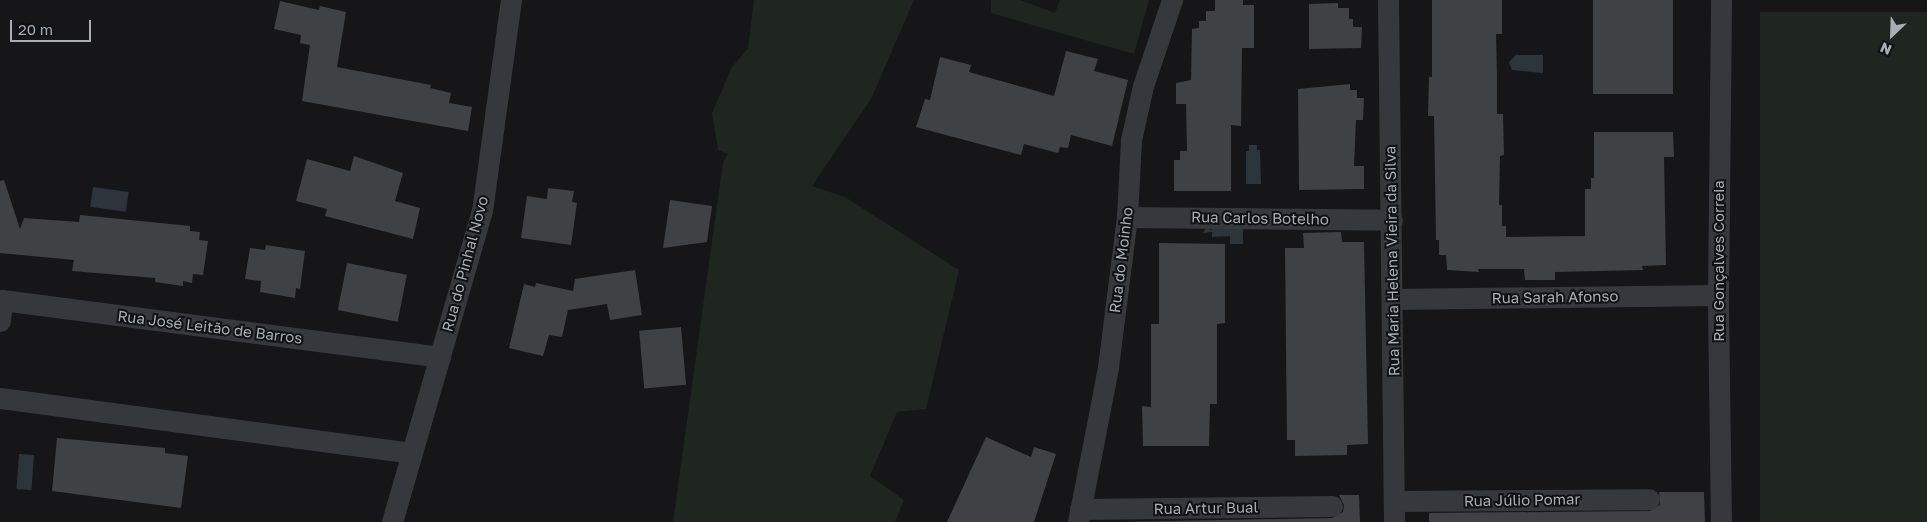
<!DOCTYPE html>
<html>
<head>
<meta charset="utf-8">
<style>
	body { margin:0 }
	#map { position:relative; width:1927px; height:522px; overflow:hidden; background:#161618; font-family:"Golos Text",sans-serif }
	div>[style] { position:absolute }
	.green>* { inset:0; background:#1e261f; transform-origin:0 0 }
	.water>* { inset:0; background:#2c353c; transform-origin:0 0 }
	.building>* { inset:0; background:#404145; transform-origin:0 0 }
	.street>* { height:21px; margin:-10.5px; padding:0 10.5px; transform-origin:10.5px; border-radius:10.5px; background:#37383d }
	span { translate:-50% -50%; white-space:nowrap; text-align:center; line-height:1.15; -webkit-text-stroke:4px #111113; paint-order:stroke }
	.street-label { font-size:15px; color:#a8adb8 }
	.north { position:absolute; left:1867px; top:10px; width:50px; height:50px; -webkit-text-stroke:4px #111113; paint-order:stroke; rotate:204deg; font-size:14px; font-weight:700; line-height:20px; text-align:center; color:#a8adb8 }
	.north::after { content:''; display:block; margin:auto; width:18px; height:22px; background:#a8adb8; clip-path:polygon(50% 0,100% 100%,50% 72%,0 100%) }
	.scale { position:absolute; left:10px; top:20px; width:81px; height:22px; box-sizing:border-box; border:2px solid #a8adb8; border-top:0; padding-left:6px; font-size:15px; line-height:18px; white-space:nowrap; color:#a8adb8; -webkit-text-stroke:4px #111113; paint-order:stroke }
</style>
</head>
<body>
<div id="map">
	<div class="green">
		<i style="clip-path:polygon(754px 0,914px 0,871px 99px,812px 186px,845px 197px,959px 270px,926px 409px,897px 412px,870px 476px,904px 500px,895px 522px,673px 522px,723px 162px,728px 154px,718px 150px,712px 113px,732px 67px,748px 48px)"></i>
		<i style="clip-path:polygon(991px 0,1020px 0,1055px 13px,1060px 0,1149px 0,1134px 54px,991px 13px)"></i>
		<i style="left:1927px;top:12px;width:510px;height:167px;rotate:90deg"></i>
	</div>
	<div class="water">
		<i style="clip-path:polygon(1516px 55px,1543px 55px,1543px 73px,1512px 70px,1509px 62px)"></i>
		<i style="clip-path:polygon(1249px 145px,1257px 145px,1257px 150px,1260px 150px,1261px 184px,1246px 184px,1246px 151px,1249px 151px)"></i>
		<i style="left:93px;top:187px;width:36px;height:20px;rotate:8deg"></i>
		<i style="clip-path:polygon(1212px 226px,1243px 226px,1243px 244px,1230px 244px,1230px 236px,1212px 237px,1212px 232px,1203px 233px,1206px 228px,1212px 230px)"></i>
		<i style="left:19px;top:454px;width:15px;height:35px;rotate:4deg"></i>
	</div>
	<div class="building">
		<i style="clip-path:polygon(1215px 0,1243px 0,1243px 5px,1254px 5px,1254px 48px,1242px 48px,1241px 126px,1231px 125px,1231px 191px,1174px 191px,1174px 160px,1180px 160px,1180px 151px,1187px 151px,1186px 104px,1176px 104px,1176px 83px,1191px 80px,1192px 29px,1199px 28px,1199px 21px,1206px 21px,1206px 11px,1215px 11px)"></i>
		<i style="clip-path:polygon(1432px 0,1502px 0,1502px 34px,1496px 34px,1497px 75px,1497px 114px,1503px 114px,1504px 155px,1500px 156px,1499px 205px,1502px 205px,1502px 226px,1506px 226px,1506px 237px,1585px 236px,1585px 189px,1591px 189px,1591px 178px,1594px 178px,1594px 132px,1673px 132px,1674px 157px,1664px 157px,1666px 265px,1642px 266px,1643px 270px,1555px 272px,1555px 280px,1525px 280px,1524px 269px,1478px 269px,1479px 272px,1447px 270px,1446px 255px,1439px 255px,1439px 240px,1436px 240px,1434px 116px,1428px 116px,1429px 77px,1432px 77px)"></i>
		<i style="left:1593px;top:0;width:80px;height:94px"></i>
		<i style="clip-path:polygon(280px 1px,319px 10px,320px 6px,346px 12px,337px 67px,431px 85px,430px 88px,451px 93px,449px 103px,472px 107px,468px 131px,302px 101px,310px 45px,300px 43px,301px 35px,274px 29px)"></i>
		<i style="clip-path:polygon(1338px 3px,1338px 8px,1349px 8px,1349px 19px,1353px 19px,1353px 27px,1362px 27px,1361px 48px,1309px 49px,1309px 4px)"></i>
		<i style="clip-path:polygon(1066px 51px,1098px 59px,1094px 71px,1128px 80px,1112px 146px,1071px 135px,1068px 148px,1060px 147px,1058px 153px,1024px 144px,1021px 155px,916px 127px,925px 99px,930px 100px,940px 57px,971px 65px,969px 72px,1054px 96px)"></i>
		<i style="clip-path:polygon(1350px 84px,1350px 90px,1357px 90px,1357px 98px,1364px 98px,1363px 120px,1356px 120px,1354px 166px,1364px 166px,1364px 189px,1299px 190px,1298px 89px)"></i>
		<i style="clip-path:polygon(354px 156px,403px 173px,395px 201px,420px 208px,413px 239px,325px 216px,327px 209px,296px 201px,307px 159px,350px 171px)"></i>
		<i style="clip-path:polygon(4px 180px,20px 229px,24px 218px,79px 222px,80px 215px,190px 226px,190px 231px,200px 232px,199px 240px,208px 241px,203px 275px,193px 274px,192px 283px,183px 281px,183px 286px,155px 282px,155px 278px,72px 271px,74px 260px,0 253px,0 181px)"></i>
		<i style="clip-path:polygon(548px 188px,574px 191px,572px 202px,577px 203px,571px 245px,521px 238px,527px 196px,547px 199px)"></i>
		<i style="clip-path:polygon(670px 200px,712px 206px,707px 242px,663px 248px)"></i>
		<i style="clip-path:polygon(1341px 232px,1342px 242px,1364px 242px,1368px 444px,1347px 445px,1347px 455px,1295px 456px,1295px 440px,1287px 440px,1285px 248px,1304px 248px,1303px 233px)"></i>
		<i style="clip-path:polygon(1159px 243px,1225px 244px,1225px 323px,1217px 324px,1217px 404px,1210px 404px,1209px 446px,1143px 446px,1142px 406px,1151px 407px,1151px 324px,1159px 324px)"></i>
		<i style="clip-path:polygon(266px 245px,305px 251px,300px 289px,296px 288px,295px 298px,260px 292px,261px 281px,245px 279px,250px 248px,265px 250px)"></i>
		<i style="left:347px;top:263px;width:61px;height:48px;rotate:11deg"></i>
		<i style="clip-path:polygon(635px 270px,642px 315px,610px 320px,607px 304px,568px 310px,562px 337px,549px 335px,543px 356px,509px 348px,524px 284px,535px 287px,536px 283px,573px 291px,575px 279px)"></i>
		<i style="left:681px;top:327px;width:58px;height:42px;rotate:85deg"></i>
		<i style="clip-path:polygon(986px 437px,1031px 457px,1034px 447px,1056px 454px,1034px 522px,947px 522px)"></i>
		<i style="clip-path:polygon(57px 438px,165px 448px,165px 453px,188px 456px,181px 508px,52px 491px)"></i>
		<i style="clip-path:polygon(1659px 492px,1704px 492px,1705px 522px,1429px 522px,1429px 513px,1650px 511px,1660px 505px)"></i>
		<i style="clip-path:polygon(1339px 495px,1359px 495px,1360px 522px,1116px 522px,1332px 518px,1343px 512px,1344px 505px)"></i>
	</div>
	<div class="street">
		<i style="left:1388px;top:0;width:522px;rotate:89.34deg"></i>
		<i style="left:1127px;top:217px;width:265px;rotate:0.6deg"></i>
		<i style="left:1392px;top:299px;width:326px;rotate:-0.7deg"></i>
		<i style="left:0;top:321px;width:21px;rotate:-85deg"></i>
		<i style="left:2px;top:300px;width:442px;rotate:7.4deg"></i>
		<i style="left:0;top:398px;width:415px;rotate:7.6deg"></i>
		<i style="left:1394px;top:501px;width:255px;rotate:-0.4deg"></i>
		<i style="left:1080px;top:509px;width:252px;rotate:-0.7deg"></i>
		<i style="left:392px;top:522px;width:324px;rotate:-73.9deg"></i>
		<i style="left:482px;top:211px;width:213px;rotate:-82.2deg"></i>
		<i style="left:1078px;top:522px;width:158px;rotate:-79deg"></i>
		<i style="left:1108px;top:367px;width:151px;rotate:-82.8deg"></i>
		<i style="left:1127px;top:217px;width:77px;rotate:-87deg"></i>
		<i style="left:1131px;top:140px;width:55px;rotate:-77.5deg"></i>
		<i style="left:1143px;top:86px;width:91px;rotate:-71.4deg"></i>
		<i style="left:1721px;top:522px;width:227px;rotate:-90.8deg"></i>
		<i style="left:1718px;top:295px;width:295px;rotate:-89.4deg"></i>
	</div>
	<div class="street-label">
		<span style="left:1260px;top:218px;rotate:1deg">Rua Carlos Botelho</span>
		<span style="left:1121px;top:260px;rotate:-83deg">Rua do Moinho</span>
		<span style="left:1392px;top:261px;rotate:-91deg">Rua Maria Helena Vieira da Silva</span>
		<span style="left:1719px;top:261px;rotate:-90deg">Rua Gonçalves Correia</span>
		<span style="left:465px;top:264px;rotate:-75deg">Rua do Pinhal Novo</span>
		<span style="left:1555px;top:297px;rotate:-1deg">Rua Sarah Afonso</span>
		<span style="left:210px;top:327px;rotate:7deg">Rua José Leitão de Barros</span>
		<span style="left:1522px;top:500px;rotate:-1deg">Rua Júlio Pomar</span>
		<span style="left:1206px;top:508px;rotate:-1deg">Rua Artur Bual</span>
	</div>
	<div class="north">N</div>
	<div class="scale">20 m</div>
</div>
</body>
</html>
